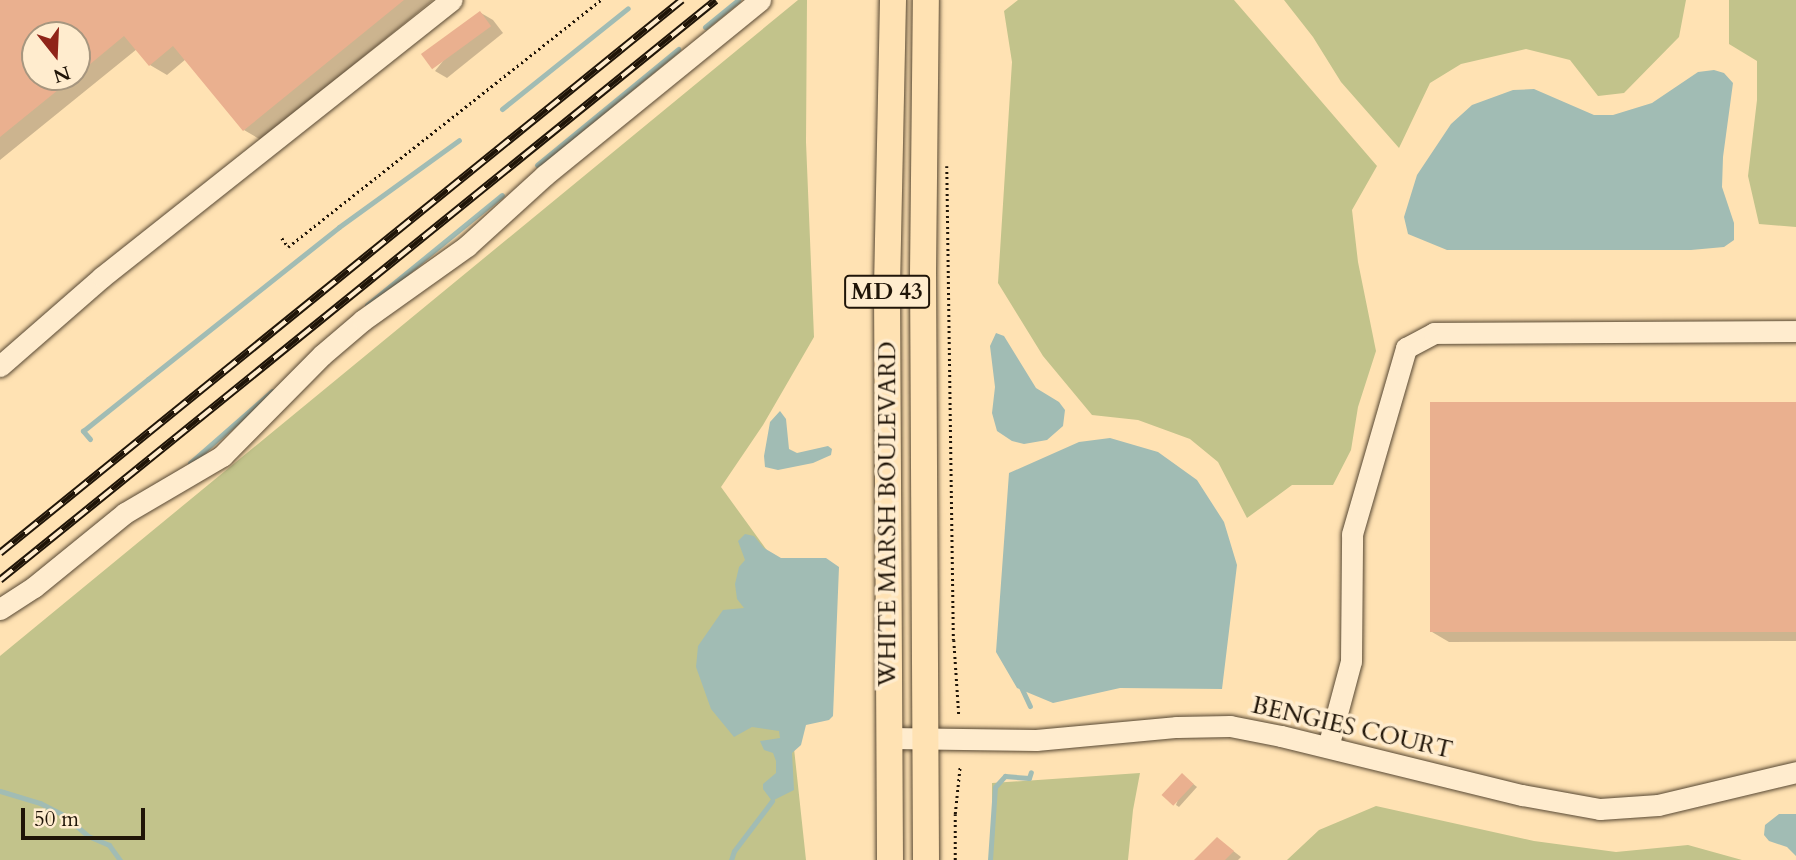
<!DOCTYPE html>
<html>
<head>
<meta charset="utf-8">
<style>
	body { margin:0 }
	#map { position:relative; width:1796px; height:860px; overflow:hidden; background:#ffe2b3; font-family:Cardo,serif }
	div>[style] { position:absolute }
	.green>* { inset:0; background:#c2c38b }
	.water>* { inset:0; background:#a1bcb4 }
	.shadow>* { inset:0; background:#0003 }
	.stream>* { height:5px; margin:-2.5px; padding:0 2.5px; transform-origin:2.5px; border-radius:2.5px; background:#a1bcb4 }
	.building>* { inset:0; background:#eab08f; transform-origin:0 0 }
	.path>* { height:2.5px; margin-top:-1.25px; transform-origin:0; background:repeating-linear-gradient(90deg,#201508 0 2px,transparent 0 5.5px) }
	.roads { filter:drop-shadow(0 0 2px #584833) drop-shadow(0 0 2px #584833) }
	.minor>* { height:21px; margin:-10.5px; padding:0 10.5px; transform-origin:10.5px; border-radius:10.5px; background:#ffecce }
	.major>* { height:26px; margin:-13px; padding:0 13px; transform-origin:13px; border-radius:13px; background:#ffe2b3 }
	.rail>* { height:8px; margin-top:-4px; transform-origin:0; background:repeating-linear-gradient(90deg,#ffecce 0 16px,#201508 0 32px); box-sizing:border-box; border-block:2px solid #201508 }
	span { translate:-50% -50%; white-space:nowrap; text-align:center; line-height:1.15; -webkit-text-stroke:7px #ffecce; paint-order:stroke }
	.shield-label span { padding:2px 5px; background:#ffecce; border:2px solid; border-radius:5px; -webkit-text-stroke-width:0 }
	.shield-label { font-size:23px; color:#201508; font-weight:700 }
	.street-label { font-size:24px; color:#201508 }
	.north { position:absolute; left:21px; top:21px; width:70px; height:70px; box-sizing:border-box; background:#ffecce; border:2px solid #a6967f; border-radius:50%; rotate:162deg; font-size:19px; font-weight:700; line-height:28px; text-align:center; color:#201508 }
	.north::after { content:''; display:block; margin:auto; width:24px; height:32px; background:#8f2418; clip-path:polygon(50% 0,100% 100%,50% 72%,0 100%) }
	.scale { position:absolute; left:21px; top:808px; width:124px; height:32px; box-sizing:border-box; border:4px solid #201508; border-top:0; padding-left:9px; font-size:21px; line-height:24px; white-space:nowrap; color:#201508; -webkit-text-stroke:5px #ffecce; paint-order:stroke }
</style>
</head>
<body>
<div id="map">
	<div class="green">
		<i style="clip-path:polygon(798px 0,807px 0,806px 142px,814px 337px,763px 425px,721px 487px,792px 585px,793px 739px,806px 860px,0 860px,0 656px)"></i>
		<i style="clip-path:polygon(1018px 0,1234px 0,1377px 166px,1352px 210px,1358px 262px,1376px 351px,1358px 407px,1351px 450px,1333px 485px,1292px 485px,1247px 518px,1218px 462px,1190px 439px,1138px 420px,1092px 415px,1043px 356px,998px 283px,1012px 62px,1004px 11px)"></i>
		<i style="clip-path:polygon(1284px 0,1686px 0,1679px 37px,1624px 93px,1598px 96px,1570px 60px,1526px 49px,1461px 64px,1430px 83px,1399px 148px,1341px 82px,1313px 37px)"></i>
		<i style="clip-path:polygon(1729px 0,1796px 0,1796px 227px,1759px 224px,1748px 176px,1757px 100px,1757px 61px,1729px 44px)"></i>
		<i style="clip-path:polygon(1140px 773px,1133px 810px,1128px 860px,992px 860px,992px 783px)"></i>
		<i style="clip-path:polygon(1376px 806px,1534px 841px,1616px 852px,1688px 845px,1742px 860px,1287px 860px,1319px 830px)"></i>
	</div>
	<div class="water">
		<i style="clip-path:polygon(1714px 70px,1724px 73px,1733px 83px,1723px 157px,1722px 187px,1734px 223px,1734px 240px,1724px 247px,1691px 250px,1447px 250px,1408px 234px,1404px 217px,1417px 175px,1451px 124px,1472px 105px,1513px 90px,1534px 89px,1594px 115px,1613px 115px,1652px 103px,1698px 72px)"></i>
		<i style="clip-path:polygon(996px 333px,1004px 336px,1036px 388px,1059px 402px,1065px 410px,1063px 426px,1047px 440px,1024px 444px,1012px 441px,997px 431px,992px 413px,995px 387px,990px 346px)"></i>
		<i style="clip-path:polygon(780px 411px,786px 419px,789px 449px,797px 453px,828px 446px,832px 449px,831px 455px,813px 463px,778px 470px,765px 467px,764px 456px,770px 422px)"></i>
		<i style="clip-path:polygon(1110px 438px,1158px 452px,1197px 480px,1224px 522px,1237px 565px,1222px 689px,1120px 688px,1053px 703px,1017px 688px,996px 652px,1009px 473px,1079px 442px)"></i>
		<i style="clip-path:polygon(745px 534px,754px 536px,764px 548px,781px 558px,826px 558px,839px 567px,833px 716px,829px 720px,806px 725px,801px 745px,792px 753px,794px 790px,772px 801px,763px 789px,763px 784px,776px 773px,776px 761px,773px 753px,764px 750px,760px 741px,780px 738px,779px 731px,752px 727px,734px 737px,711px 709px,696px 667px,698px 646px,723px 610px,744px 608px,737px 599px,735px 584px,739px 567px,745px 560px,738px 541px)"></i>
		<i style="clip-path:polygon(1779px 814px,1796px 814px,1796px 856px,1787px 847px,1769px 841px,1764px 835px,1765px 825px)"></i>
	</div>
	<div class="shadow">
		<i style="clip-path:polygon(evenodd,0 0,433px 0,261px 140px,244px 130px,186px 59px,167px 75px,150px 65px,137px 49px,0 160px,0 0,35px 35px,77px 35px,77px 77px,35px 77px,35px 35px)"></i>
		<i style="clip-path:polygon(481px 13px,493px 20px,503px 33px,447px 78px,435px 71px)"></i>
		<i style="clip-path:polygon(1796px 404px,1796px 641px,1449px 642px,1432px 632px)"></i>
		<i style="clip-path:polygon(1186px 778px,1197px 787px,1179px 807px,1176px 805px)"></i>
		<i style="clip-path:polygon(1218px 839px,1241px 857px,1238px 860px,1197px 860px)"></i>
	</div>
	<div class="stream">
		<i style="left:705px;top:27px;width:43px;rotate:-39.3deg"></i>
		<i style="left:502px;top:109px;width:161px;rotate:-38.7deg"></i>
		<i style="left:537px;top:165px;width:183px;rotate:-39.4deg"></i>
		<i style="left:367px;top:305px;width:174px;rotate:-39.2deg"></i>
		<i style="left:90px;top:439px;width:11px;rotate:-131deg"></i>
		<i style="left:83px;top:431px;width:83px;rotate:-38.7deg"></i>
		<i style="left:148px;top:379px;width:244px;rotate:-38.5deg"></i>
		<i style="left:339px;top:227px;width:148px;rotate:-35.9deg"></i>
		<i style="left:190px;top:463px;width:109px;rotate:-41.3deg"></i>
		<i style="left:1021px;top:687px;width:21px;rotate:65deg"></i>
		<i style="left:0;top:791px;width:42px;rotate:16.7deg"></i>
		<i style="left:40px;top:803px;width:28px;rotate:27deg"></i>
		<i style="left:65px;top:816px;width:30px;rotate:41deg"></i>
		<i style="left:88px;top:836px;width:23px;rotate:23deg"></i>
		<i style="left:109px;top:845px;width:19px;rotate:54deg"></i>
		<i style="left:731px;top:860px;width:9px;rotate:-72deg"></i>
		<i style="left:734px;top:851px;width:63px;rotate:-52.8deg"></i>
		<i style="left:990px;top:860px;width:73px;rotate:-86.1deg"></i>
		<i style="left:995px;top:787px;width:15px;rotate:-48deg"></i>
		<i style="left:1005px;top:776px;width:24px;rotate:5deg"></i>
		<i style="left:1029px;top:778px;width:6px;rotate:-72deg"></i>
	</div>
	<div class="building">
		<i style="clip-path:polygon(0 0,404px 0,243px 131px,173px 46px,149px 66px,124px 36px,77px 75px,77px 35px,35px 35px,35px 77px,74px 77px,0 137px)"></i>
		<i style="left:480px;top:11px;width:19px;height:73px;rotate:54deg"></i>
		<i style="left:1796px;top:402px;width:230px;height:366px;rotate:90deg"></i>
		<i style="left:1182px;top:773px;width:16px;height:30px;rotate:43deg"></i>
		<i style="clip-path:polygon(1217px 837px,1234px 851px,1225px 860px,1194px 860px)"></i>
	</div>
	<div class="path">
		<i style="left:947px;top:166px;width:474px;rotate:89.2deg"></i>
		<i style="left:954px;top:640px;width:76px;rotate:86.2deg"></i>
		<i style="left:282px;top:238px;width:11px;rotate:56deg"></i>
		<i style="left:288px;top:247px;width:399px;rotate:-38.3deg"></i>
		<i style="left:955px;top:860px;width:46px;rotate:-90deg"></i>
		<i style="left:955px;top:814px;width:48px;rotate:-84.1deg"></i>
	</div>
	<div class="roads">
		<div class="minor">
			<i style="left:0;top:366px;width:135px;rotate:-41.1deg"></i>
			<i style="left:102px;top:277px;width:446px;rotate:-38.4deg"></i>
			<i style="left:0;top:609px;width:40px;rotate:-32.9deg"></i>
			<i style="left:34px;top:587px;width:117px;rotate:-39.1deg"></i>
			<i style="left:125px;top:513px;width:113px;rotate:-30.4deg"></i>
			<i style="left:222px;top:456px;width:142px;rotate:-45.3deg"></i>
			<i style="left:322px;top:355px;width:54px;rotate:-40.5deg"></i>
			<i style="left:363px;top:320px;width:128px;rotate:-35.4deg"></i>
			<i style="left:467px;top:246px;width:105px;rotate:-42.3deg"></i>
			<i style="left:545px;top:175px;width:277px;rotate:-39.1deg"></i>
			<i style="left:890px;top:738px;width:146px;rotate:0.8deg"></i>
			<i style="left:1036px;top:740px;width:142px;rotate:-5.3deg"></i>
			<i style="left:1177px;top:727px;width:53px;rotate:-1.1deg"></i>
			<i style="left:1230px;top:726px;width:52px;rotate:11.1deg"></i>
			<i style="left:1281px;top:736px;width:248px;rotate:13.8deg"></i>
			<i style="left:1522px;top:795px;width:79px;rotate:10.2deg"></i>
			<i style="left:1600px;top:809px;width:58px;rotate:-3.9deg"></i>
			<i style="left:1658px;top:805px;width:142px;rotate:-13.4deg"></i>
			<i style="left:1328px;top:747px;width:89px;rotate:-75deg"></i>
			<i style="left:1351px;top:661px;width:127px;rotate:-89.5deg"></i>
			<i style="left:1352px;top:534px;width:194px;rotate:-73.8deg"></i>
			<i style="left:1406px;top:348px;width:32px;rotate:-28deg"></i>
			<i style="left:1434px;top:333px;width:362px;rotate:-0.3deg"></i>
		</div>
		<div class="major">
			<i style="left:890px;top:860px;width:573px;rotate:-90.3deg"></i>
			<i style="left:887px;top:287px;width:287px;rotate:-88.8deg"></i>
			<i style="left:926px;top:860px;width:586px;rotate:-90.29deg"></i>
			<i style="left:923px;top:274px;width:274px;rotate:-89.4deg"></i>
		</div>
	</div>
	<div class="rail">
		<i style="left:0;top:553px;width:878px;rotate:-39.04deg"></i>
		<i style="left:0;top:580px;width:921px;rotate:-39.01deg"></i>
	</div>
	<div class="shield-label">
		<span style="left:887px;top:292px">MD 43</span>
	</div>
	<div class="street-label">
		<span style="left:888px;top:514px;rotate:-90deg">WHITE MARSH BOULEVARD</span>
		<span style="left:1352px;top:728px;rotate:13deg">BENGIES COURT</span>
	</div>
	<div class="north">N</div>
	<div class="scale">50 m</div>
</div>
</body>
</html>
